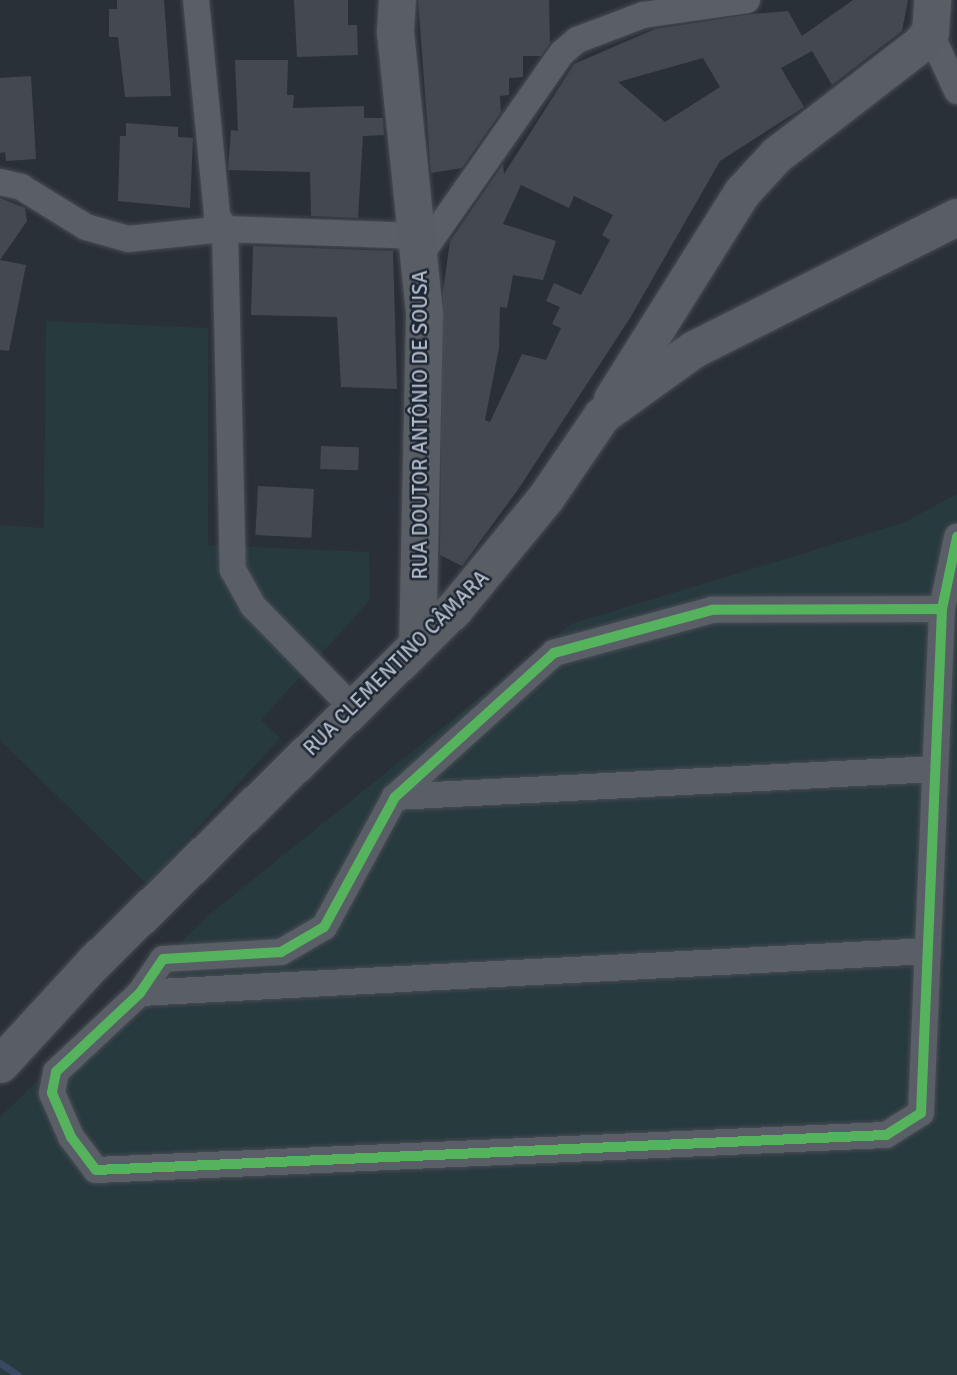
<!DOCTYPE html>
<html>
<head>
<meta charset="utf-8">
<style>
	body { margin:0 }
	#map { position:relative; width:957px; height:1375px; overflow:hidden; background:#2a3038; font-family:Signika,sans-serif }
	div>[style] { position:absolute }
	.green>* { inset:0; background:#273a3e }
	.stream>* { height:7px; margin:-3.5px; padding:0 3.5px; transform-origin:3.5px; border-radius:3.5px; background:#384963 }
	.building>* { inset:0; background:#444950; transform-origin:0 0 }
	.roads { filter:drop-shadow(0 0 2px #484c53) drop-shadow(0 0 2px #484c53) }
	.street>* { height:26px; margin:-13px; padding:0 13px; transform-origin:13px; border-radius:13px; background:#5a5e66 }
	.secondary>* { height:37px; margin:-18.5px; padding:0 18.5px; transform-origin:18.5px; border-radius:18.5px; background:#595d64 }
	.cycleway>* { height:10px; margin:-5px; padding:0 5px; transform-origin:5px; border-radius:5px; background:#56b35d }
	span { translate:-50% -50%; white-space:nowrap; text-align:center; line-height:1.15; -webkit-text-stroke:5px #1d2633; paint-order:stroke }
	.street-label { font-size:21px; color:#b4bcc9 }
</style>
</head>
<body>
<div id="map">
	<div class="green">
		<i style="clip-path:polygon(46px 321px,208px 328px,208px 545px,369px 552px,370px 600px,261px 720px,280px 738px,147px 884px,0 740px,0 525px,44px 528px)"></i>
		<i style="clip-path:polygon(957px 494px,957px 1375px,0 1375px,0 1117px,209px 915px,571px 624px,903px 523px)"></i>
	</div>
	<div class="stream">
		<i style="left:0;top:1363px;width:22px;rotate:34deg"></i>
	</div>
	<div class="building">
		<i style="clip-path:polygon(117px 0,164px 0,171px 96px,125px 97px,118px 37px,109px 37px,109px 9px,117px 9px)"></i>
		<i style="clip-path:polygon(294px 0,348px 0,348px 25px,357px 25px,358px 55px,297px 57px)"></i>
		<i style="clip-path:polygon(418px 0,549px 0,550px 43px,541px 56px,523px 56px,523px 77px,509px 78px,509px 95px,500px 96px,501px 112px,462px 168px,431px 173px)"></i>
		<i style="clip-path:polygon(evenodd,853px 0,908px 0,902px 31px,832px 85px,812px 51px,781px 68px,804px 107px,720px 161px,630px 318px,517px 491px,462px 566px,440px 555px,443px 291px,450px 241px,503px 164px,504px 174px,574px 64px,655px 29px,753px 14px,788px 11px,802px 36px,853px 0,703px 58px,720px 87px,665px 122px,618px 82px,703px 58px,853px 0,521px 185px,569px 208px,574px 196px,613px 215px,602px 235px,610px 240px,581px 295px,554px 283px,546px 301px,560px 307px,552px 324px,561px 328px,546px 360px,522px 354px,490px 422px,485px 420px,499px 348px,500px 307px,507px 308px,513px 275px,543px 280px,556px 241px,503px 224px,521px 185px)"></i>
		<i style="clip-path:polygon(235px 60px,288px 60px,287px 95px,294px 95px,293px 108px,364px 106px,364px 118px,383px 118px,384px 135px,363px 136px,358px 218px,311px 216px,310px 172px,228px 170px,231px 130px,238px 131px)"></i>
		<i style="clip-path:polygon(31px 76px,36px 159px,6px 161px,5px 152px,0 153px,0 78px)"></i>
		<i style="clip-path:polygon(126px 123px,178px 127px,178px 137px,193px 138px,190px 208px,118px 201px,120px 136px,126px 136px)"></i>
		<i style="clip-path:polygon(0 198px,25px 208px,27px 221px,0 260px,26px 265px,9px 351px,0 350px)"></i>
		<i style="clip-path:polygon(253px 246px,393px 251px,397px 389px,341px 387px,337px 317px,251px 315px)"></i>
		<i style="left:321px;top:446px;width:38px;height:23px;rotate:2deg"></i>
		<i style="left:258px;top:486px;width:56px;height:49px;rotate:3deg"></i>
	</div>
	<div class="roads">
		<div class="street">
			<i style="left:196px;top:0;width:217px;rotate:84.4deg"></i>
			<i style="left:217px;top:216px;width:15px;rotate:58deg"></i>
			<i style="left:225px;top:229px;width:341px;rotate:88.7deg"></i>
			<i style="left:233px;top:570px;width:41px;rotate:60.9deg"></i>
			<i style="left:253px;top:606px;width:143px;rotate:45.6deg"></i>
			<i style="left:930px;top:32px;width:65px;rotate:65.4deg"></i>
			<i style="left:0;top:182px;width:22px;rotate:13deg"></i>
			<i style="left:21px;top:187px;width:76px;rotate:31.6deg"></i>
			<i style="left:86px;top:227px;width:44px;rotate:15.9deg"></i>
			<i style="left:128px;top:239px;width:98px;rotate:-5.9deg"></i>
			<i style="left:225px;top:229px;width:194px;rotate:2.1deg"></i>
			<i style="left:421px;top:254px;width:246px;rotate:-55deg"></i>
			<i style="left:562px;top:53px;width:20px;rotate:-41deg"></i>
			<i style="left:577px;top:40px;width:71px;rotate:-20.7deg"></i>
			<i style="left:643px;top:15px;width:105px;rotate:-8.2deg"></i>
			<i style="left:942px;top:609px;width:230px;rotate:179.8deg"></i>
			<i style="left:712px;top:610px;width:164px;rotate:164.8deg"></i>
			<i style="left:554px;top:653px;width:215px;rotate:137.8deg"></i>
			<i style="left:395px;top:797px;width:148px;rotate:118.6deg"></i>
			<i style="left:324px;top:927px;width:50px;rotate:149.8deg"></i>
			<i style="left:281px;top:952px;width:118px;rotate:176.6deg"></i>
			<i style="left:163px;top:959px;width:41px;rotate:124.1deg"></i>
			<i style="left:140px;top:993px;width:115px;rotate:136.8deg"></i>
			<i style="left:56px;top:1072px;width:21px;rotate:101deg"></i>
			<i style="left:52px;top:1093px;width:48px;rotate:66.6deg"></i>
			<i style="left:71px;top:1137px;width:41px;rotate:52.9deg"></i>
			<i style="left:96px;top:1170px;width:791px;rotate:-2.54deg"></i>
			<i style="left:886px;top:1135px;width:41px;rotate:-32.2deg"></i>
			<i style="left:921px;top:1113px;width:504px;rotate:-87.61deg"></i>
			<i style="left:942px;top:609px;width:74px;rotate:-78.2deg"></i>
			<i style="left:395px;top:797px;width:541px;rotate:-2.97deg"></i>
			<i style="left:140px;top:993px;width:789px;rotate:-3.05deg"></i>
		</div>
		<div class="secondary">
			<i style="left:397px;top:0;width:32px;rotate:94deg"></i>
			<i style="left:395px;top:32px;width:284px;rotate:84.1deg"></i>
			<i style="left:424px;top:315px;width:326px;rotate:91.2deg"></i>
			<i style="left:612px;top:399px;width:244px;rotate:-57.9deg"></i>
			<i style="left:742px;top:192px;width:50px;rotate:-47.4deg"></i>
			<i style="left:776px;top:155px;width:182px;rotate:-37.6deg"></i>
			<i style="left:920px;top:44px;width:16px;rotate:-50deg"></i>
			<i style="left:930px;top:32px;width:32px;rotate:-86deg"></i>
			<i style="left:0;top:1064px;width:137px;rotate:-47.4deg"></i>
			<i style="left:93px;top:963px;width:506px;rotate:-44.44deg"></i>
			<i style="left:454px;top:609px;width:145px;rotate:-50.6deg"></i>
			<i style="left:546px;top:497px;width:99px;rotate:-55.7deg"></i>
			<i style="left:602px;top:415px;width:113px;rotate:-35.7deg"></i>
			<i style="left:694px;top:349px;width:294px;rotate:-26.7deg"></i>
		</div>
	</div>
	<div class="cycleway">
		<i style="left:942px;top:609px;width:230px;rotate:179.8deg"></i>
		<i style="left:712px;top:610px;width:164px;rotate:164.8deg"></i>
		<i style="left:554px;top:653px;width:215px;rotate:137.8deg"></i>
		<i style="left:395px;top:797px;width:148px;rotate:118.6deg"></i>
		<i style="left:324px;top:927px;width:50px;rotate:149.8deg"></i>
		<i style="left:281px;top:952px;width:118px;rotate:176.6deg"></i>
		<i style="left:163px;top:959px;width:41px;rotate:124.1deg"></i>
		<i style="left:140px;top:993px;width:115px;rotate:136.8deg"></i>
		<i style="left:56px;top:1072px;width:21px;rotate:101deg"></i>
		<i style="left:52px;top:1093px;width:48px;rotate:66.6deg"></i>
		<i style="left:71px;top:1137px;width:41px;rotate:52.9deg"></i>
		<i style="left:96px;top:1170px;width:791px;rotate:-2.54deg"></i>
		<i style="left:886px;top:1135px;width:41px;rotate:-32.2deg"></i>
		<i style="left:921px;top:1113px;width:504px;rotate:-87.61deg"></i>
		<i style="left:942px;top:609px;width:74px;rotate:-78.2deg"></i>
	</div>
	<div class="street-label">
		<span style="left:420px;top:425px;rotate:-90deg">RUA DOUTOR ANTÔNIO DE SOUSA</span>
		<span style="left:396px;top:663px;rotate:-45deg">RUA CLEMENTINO CÂMARA</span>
	</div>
</div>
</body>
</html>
